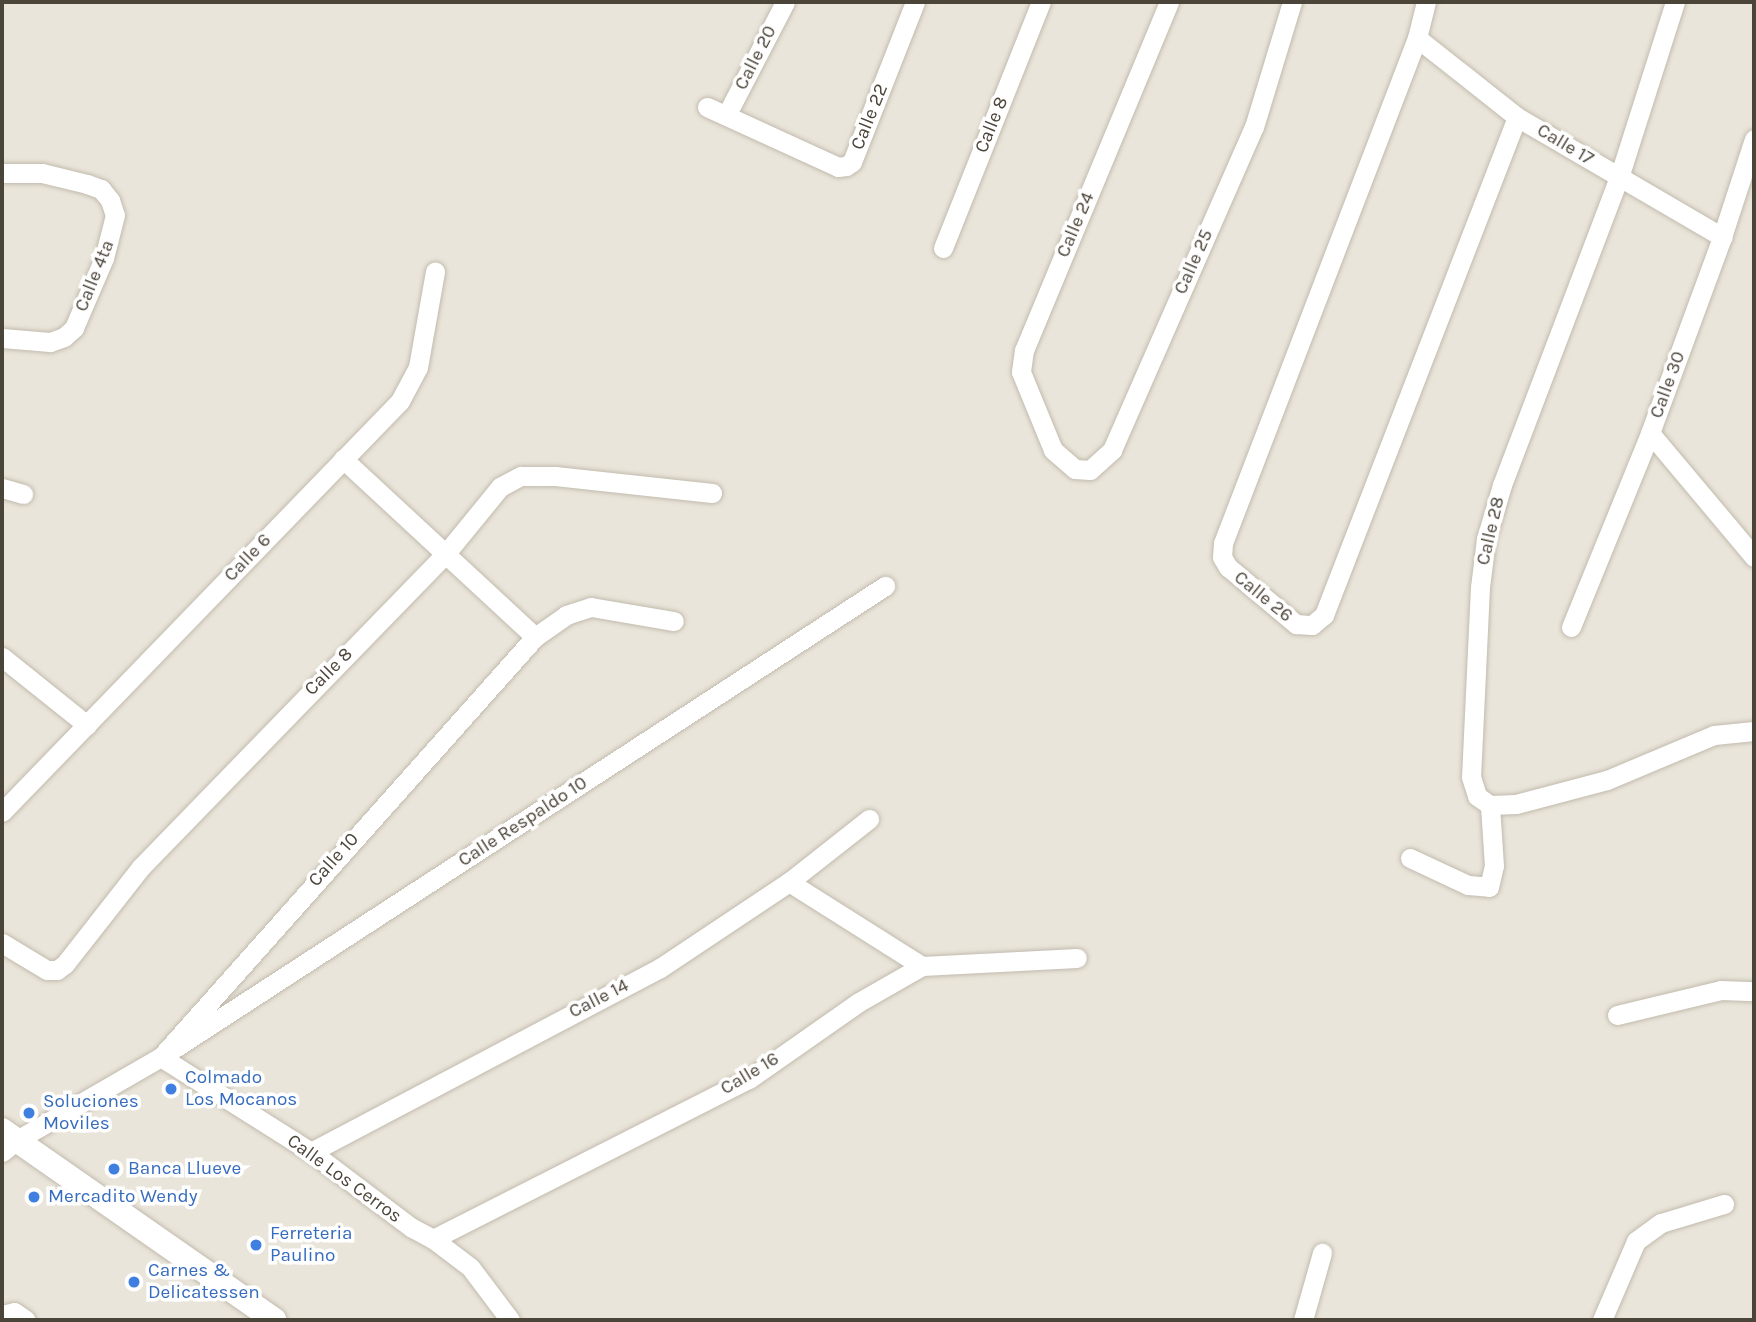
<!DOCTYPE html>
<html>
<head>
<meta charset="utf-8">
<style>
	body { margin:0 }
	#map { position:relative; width:1756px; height:1322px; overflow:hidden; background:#f6f3ec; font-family:Karla,sans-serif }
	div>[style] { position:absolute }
	.residential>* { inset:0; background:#eae5da; transform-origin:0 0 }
	.roads { filter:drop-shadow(0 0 2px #c2bbae) drop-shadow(0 0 2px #c2bbae) }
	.minor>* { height:19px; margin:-9.5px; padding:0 9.5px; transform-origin:9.5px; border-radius:9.5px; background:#fff }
	.tertiary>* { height:24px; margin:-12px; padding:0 12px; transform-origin:12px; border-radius:12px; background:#fff }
	.dots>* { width:19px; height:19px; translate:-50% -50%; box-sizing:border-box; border:4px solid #fff; border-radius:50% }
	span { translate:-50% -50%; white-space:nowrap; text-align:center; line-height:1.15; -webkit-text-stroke:7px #fff; paint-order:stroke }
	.street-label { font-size:19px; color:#4b4439 }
	.shop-label { font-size:19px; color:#366cbe }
	.left { translate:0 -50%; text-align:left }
	.frame { position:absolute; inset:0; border:4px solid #4b4439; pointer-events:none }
</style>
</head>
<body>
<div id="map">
	<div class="residential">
		<i style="left:2px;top:2px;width:1752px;height:1318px"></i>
	</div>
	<div class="roads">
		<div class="minor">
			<i style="left:1169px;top:2px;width:377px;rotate:112.6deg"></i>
			<i style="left:1024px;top:350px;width:22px;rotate:98deg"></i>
			<i style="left:1021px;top:372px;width:84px;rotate:67.7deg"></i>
			<i style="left:1053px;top:450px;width:29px;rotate:41deg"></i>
			<i style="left:1075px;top:469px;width:15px;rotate:4deg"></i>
			<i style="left:1090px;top:470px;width:30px;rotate:-42deg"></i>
			<i style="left:1112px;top:450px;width:353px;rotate:-66.3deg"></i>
			<i style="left:1254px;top:127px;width:131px;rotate:-73.1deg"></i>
			<i style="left:1426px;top:2px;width:37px;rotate:104deg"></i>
			<i style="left:1417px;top:38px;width:541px;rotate:111.01deg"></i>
			<i style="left:1223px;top:543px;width:14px;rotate:94deg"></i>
			<i style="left:1222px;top:557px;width:12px;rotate:59deg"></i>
			<i style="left:1228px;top:567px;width:89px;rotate:40deg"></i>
			<i style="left:1296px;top:624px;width:16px;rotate:4deg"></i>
			<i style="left:1312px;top:625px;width:16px;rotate:-40deg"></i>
			<i style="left:1324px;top:615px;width:534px;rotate:-68.82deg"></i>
			<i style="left:1675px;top:2px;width:184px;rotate:107.7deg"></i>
			<i style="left:1619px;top:177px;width:329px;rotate:110.8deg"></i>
			<i style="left:1502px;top:485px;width:56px;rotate:106.5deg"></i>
			<i style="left:1486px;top:539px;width:48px;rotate:97.1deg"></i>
			<i style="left:1480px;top:587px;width:190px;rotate:92.7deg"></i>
			<i style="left:1471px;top:777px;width:20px;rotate:72deg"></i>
			<i style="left:1477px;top:796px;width:16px;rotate:35deg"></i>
			<i style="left:1490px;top:805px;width:26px;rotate:-2deg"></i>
			<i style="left:1516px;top:804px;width:94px;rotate:-14.8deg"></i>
			<i style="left:1607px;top:780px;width:116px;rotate:-22.8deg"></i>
			<i style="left:1714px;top:735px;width:40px;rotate:-5.7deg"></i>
			<i style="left:1417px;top:38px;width:127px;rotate:38.3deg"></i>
			<i style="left:1517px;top:117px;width:238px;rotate:30.3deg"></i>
			<i style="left:707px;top:107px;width:144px;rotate:24.6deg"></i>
			<i style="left:838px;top:167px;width:8px;rotate:-7deg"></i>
			<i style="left:846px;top:166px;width:7px;rotate:-34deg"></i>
			<i style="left:852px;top:162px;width:172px;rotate:-68.5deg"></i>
			<i style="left:727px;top:114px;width:126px;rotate:-62.6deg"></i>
			<i style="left:2px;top:173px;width:40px"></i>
			<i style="left:42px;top:173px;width:46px;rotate:13.7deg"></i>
			<i style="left:87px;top:184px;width:15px;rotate:20deg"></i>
			<i style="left:101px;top:189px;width:14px;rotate:51deg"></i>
			<i style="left:110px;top:200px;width:16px;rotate:72deg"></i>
			<i style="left:115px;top:215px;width:44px;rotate:104.3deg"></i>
			<i style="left:104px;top:258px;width:76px;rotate:113.2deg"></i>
			<i style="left:74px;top:328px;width:13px;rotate:138deg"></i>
			<i style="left:64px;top:337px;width:15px;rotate:160deg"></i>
			<i style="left:50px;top:342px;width:48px;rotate:-175.2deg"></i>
			<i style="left:943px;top:248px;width:265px;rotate:-68.3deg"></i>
			<i style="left:1650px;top:433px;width:162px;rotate:50deg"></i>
			<i style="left:343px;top:459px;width:262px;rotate:42.8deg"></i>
			<i style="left:2px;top:488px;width:22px;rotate:16deg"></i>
			<i style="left:1571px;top:627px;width:209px;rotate:-67.8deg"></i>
			<i style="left:1650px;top:433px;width:209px;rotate:-69.8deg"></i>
			<i style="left:1722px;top:237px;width:103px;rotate:-71.9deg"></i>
			<i style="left:2px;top:657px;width:109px;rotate:38.7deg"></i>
			<i style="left:2px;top:812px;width:572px;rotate:-45.92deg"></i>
			<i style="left:400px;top:401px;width:38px;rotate:-62deg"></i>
			<i style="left:418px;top:367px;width:97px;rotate:-79.9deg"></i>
			<i style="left:1410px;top:858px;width:64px;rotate:25deg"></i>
			<i style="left:1468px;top:885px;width:21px;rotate:5deg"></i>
			<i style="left:1489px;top:887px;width:22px;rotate:-77deg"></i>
			<i style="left:1494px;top:866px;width:61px;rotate:-93.8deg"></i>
			<i style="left:789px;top:882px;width:157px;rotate:32.3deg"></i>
			<i style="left:2px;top:943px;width:52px;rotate:31deg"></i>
			<i style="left:47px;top:970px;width:10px"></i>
			<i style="left:57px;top:970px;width:10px;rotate:-37deg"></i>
			<i style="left:65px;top:964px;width:123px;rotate:-51.9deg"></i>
			<i style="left:141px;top:867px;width:439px;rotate:-45.8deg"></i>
			<i style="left:447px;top:552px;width:84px;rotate:-50.8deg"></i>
			<i style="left:500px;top:487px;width:24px;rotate:-28deg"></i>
			<i style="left:521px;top:476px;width:34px"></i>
			<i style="left:555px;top:476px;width:158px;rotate:6.2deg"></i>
			<i style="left:1617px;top:1015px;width:107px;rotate:-13.5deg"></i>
			<i style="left:1721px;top:990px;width:33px;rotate:2deg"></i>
			<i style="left:2px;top:1152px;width:19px;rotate:-39deg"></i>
			<i style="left:17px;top:1140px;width:166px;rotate:-30deg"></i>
			<i style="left:161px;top:1057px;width:562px;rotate:-48.32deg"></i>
			<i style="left:535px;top:637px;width:38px;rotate:-35deg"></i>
			<i style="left:566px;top:615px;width:26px;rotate:-18deg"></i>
			<i style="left:591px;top:607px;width:84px;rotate:9.6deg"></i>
			<i style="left:311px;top:1152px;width:395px;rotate:-27.8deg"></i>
			<i style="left:660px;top:968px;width:155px;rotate:-33.7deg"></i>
			<i style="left:789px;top:882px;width:102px;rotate:-38.2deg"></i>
			<i style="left:433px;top:1239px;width:354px;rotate:-26.9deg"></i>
			<i style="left:749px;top:1079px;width:134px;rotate:-35deg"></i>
			<i style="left:859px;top:1002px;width:73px;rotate:-29.7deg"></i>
			<i style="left:922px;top:966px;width:155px;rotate:-3deg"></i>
			<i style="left:2px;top:1315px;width:12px;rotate:-14deg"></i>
			<i style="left:14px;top:1312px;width:14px;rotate:34deg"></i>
			<i style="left:510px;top:1320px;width:66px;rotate:-127deg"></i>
			<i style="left:470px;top:1267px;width:46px;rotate:-142.9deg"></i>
			<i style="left:433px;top:1239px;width:24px;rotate:-152deg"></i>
			<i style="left:412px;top:1228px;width:126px;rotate:-143deg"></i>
			<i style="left:311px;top:1152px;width:178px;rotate:-147.7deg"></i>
			<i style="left:161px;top:1057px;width:864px;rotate:-33.05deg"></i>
			<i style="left:1303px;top:1320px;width:70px;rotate:-74.2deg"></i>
			<i style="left:1602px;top:1320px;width:86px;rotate:-66.7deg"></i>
			<i style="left:1636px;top:1241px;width:31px;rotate:-36deg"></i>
			<i style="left:1661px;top:1223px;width:66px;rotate:-16.8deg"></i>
		</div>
		<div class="tertiary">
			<i style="left:2px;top:1130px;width:332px;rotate:34.9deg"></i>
		</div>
	</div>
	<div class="dots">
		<i style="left:171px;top:1089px;background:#3f7fe0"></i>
		<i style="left:29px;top:1113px;background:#3f7fe0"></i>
		<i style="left:114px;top:1169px;background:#3f7fe0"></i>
		<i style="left:34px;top:1197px;background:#3f7fe0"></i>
		<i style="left:256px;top:1245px;background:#3f7fe0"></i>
		<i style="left:134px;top:1282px;background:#3f7fe0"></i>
	</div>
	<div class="street-label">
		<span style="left:756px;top:58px;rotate:-63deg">Calle 20</span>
		<span style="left:870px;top:117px;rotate:-68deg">Calle 22</span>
		<span style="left:992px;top:125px;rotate:-68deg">Calle 8</span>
		<span style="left:1565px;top:145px;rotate:31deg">Calle 17</span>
		<span style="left:1076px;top:225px;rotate:-67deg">Calle 24</span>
		<span style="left:1194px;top:262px;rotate:-66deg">Calle 25</span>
		<span style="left:95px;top:276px;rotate:-68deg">Calle 4ta</span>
		<span style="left:1668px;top:385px;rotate:-70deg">Calle 30</span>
		<span style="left:1491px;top:531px;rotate:-77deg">Calle 28</span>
		<span style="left:248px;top:558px;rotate:-46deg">Calle 6</span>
		<span style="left:1263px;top:597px;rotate:39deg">Calle 26</span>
		<span style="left:329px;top:672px;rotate:-45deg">Calle 8</span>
		<span style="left:523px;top:822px;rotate:-33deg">Calle Respaldo 10</span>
		<span style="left:334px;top:860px;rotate:-48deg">Calle 10</span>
		<span style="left:599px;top:999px;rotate:-27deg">Calle 14</span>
		<span style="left:750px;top:1074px;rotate:-31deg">Calle 16</span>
		<span style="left:344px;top:1179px;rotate:36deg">Calle Los Cerros</span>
	</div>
	<div class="shop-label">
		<span class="left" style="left:185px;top:1089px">Colmado<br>Los Mocanos</span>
		<span class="left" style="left:43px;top:1113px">Soluciones<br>Moviles</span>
		<span class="left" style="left:128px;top:1169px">Banca Llueve</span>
		<span class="left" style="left:48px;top:1197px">Mercadito Wendy</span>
		<span class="left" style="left:270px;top:1245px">Ferreteria<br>Paulino</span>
		<span class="left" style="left:148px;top:1282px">Carnes &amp;<br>Delicatessen</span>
	</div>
	<div class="frame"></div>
</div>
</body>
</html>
